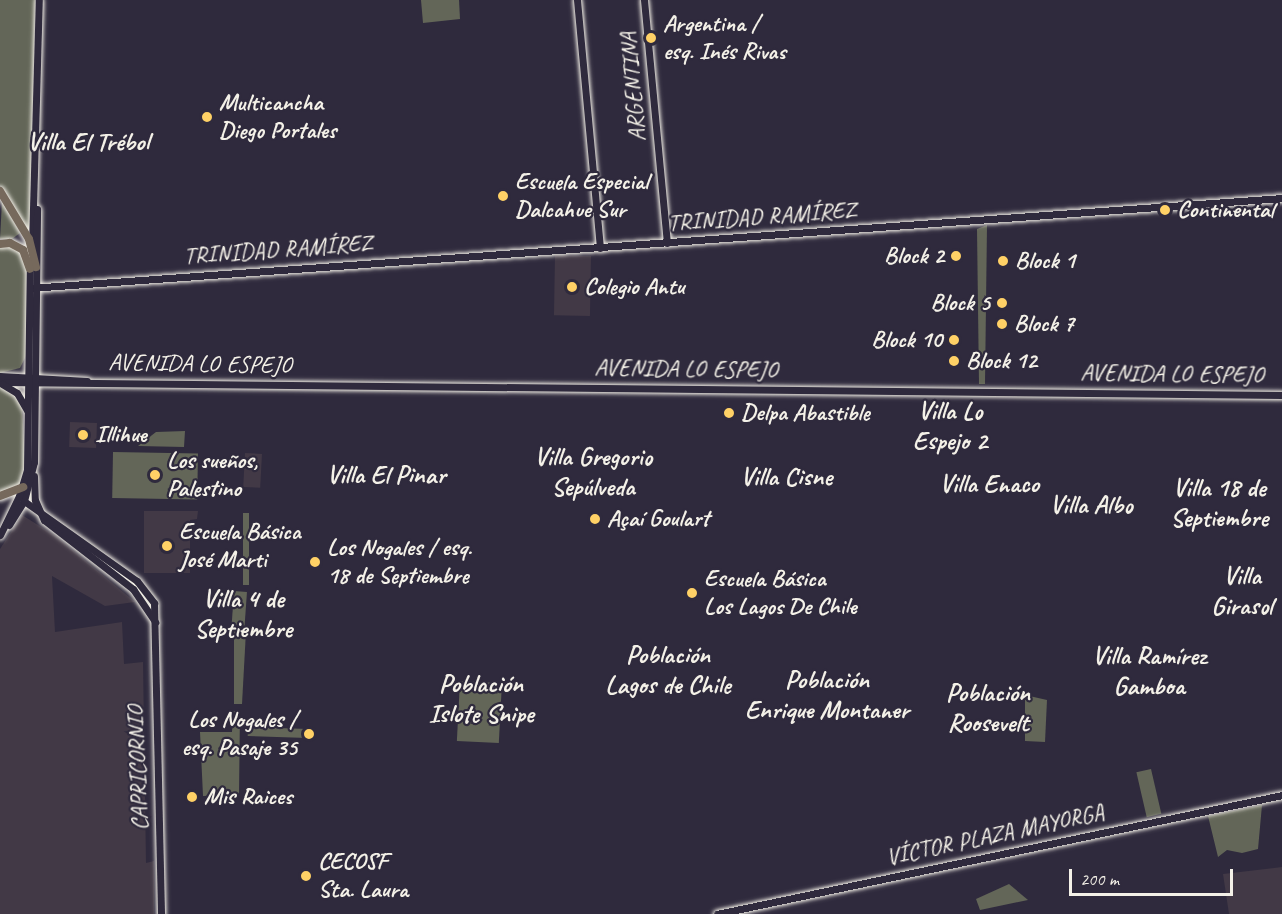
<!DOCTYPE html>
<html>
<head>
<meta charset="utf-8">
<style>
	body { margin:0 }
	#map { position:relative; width:1282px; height:914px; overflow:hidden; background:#2f2a3d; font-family:Caveat,sans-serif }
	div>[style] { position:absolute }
	.built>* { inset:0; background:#423946; transform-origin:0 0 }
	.green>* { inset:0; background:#636658; transform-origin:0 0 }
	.roads { filter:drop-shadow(0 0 2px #f4f1e8) drop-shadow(0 0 2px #f4f1e8) }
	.secondary>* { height:7px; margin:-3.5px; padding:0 3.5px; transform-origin:3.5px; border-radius:3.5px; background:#2f2a3d }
	.primary>* { height:8px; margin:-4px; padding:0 4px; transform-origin:4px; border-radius:4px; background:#76695c }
	.dots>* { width:16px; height:16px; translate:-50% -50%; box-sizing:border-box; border:3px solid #2f2a3d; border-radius:50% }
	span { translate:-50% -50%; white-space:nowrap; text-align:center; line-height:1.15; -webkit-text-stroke:4.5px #2f2a3d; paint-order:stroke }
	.poi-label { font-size:24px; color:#f4f1e8; font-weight:700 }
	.left { translate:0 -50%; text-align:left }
	.right { translate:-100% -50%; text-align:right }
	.street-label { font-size:24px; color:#f4f1e8 }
	.neighbourhood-label { font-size:26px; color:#f4f1e8; font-weight:700 }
	.scale { position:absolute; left:1069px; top:869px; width:164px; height:27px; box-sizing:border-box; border:3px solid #f4f1e8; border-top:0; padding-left:8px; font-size:18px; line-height:21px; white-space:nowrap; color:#f4f1e8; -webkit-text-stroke:4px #2f2a3d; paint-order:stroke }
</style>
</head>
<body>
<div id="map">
	<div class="built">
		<i style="left:591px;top:256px;width:60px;height:36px;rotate:91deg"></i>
		<i style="left:70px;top:422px;width:27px;height:25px;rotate:2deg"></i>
		<i style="left:245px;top:453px;width:17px;height:34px;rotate:3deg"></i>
		<i style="clip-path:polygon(144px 511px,198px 511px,197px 519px,190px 520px,190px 573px,144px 573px)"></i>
		<i style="clip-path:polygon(22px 515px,57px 537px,135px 602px,105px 606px,52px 576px,55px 632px,122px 622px,124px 664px,143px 662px,146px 863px,154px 861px,154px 914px,0 914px,0 549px)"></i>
		<i style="clip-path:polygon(1282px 867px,1282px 914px,1229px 914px,1223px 874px)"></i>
	</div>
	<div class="green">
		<i style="clip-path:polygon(0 0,35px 0,30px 234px,0 186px)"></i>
		<i style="clip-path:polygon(421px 0,459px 0,460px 19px,423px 23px)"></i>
		<i style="clip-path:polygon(2px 201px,20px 233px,12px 239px,0 239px)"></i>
		<i style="clip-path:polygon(987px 225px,985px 384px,979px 384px,977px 229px)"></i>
		<i style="clip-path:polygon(8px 245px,28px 258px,27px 354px,20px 368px,0 373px,0 247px)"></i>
		<i style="clip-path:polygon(0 386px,14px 393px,22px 404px,25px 464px,20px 485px,0 493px)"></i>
		<i style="clip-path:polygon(185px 431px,184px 447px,138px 446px,156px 432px)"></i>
		<i style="left:113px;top:452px;width:85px;height:46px;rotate:1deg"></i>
		<i style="left:243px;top:513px;width:6px;height:72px"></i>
		<i style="left:234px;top:591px;width:13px;height:34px;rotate:4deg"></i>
		<i style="clip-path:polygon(234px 631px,246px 631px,242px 704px,234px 704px)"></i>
		<i style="left:460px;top:681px;width:42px;height:60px;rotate:3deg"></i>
		<i style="clip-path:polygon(1025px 695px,1047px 700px,1045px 742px,1025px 741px)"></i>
		<i style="clip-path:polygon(233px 711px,240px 711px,239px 795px,203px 796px,200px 732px,232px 732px)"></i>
		<i style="left:248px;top:727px;width:60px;height:9px;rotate:2deg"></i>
		<i style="left:1151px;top:769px;width:46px;height:15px;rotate:77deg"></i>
		<i style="clip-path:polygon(1262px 805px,1258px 849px,1242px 853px,1227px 850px,1218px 857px,1208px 816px)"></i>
		<i style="clip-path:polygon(1009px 884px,1028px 900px,980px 910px,976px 899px)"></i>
	</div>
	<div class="roads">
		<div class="secondary">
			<i style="left:577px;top:0;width:249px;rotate:84.7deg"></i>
			<i style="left:644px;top:0;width:244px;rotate:84.6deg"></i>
			<i style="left:32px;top:244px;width:244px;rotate:-88.4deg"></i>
			<i style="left:30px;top:288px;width:1255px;rotate:-4.11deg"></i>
			<i style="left:0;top:376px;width:87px;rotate:3.3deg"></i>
			<i style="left:0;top:382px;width:1282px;rotate:0.58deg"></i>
			<i style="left:2px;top:384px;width:17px;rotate:31deg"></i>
			<i style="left:17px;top:393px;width:20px;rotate:60deg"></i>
			<i style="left:34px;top:476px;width:24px;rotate:88deg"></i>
			<i style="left:35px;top:500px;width:22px;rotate:66deg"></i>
			<i style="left:44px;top:520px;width:113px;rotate:37.8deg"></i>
			<i style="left:133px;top:589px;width:40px;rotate:56deg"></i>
			<i style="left:24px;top:501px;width:138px;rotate:35.3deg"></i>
			<i style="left:137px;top:581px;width:28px;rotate:52deg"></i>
			<i style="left:154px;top:603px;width:311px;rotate:88.7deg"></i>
			<i style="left:9px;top:525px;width:28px;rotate:-58deg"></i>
			<i style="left:24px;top:501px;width:40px;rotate:-75.6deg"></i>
			<i style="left:34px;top:462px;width:253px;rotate:-89.3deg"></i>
			<i style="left:0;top:535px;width:43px;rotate:-64deg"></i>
			<i style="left:19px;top:496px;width:28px;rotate:-73deg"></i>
			<i style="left:27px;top:469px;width:205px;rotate:-89.2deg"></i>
			<i style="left:717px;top:914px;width:577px;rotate:-11.89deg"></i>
		</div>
		<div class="primary">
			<i style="left:0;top:191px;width:56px;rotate:58.9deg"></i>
			<i style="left:29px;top:239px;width:29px;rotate:76deg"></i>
			<i style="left:0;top:244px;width:10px;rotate:-6deg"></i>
			<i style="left:10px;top:243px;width:15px;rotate:28deg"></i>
			<i style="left:23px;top:250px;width:20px;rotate:70deg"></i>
			<i style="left:0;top:496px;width:25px;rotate:-21deg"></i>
		</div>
	</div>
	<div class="dots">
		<i style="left:651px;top:38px;background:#ffd166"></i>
		<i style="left:207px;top:117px;background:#ffd166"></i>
		<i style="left:503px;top:196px;background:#ffd166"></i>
		<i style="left:1165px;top:210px;background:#ffd166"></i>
		<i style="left:956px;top:256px;background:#ffd166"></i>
		<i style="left:1003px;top:261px;background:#ffd166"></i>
		<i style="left:572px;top:287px;background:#ffd166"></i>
		<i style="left:1002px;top:303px;background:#ffd166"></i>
		<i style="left:1002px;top:324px;background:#ffd166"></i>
		<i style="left:954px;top:340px;background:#ffd166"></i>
		<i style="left:954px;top:361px;background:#ffd166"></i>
		<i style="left:729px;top:413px;background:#ffd166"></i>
		<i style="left:83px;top:435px;background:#ffd166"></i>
		<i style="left:155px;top:475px;background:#ffd166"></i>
		<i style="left:595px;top:519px;background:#ffd166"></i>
		<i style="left:167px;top:546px;background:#ffd166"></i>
		<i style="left:315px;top:562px;background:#ffd166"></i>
		<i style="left:692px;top:593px;background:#ffd166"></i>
		<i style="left:309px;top:734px;background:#ffd166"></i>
		<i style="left:192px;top:797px;background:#ffd166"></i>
		<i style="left:306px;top:876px;background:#ffd166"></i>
	</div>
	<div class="poi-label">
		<span class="left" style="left:663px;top:38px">Argentina /<br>esq. Inés Rivas</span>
		<span class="left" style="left:219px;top:117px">Multicancha<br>Diego Portales</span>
		<span class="left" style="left:515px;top:196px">Escuela Especial<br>Dalcahue Sur</span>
		<span class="left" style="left:1177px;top:210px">Continental</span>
		<span class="right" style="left:944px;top:256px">Block 2</span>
		<span class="left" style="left:1015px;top:261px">Block 1</span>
		<span class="left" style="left:584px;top:287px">Colegio Antu</span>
		<span class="right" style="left:990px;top:303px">Block 5</span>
		<span class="left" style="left:1014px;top:324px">Block 7</span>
		<span class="right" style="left:942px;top:340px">Block 10</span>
		<span class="left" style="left:966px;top:361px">Block 12</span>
		<span class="left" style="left:741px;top:413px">Delpa Abastible</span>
		<span class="left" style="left:95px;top:435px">Illihue</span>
		<span class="left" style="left:167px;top:475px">Los sueños,<br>Palestino</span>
		<span class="left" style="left:607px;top:519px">Açaí Goulart</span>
		<span class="left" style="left:179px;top:546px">Escuela Básica<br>José Marti</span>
		<span class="left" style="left:327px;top:562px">Los Nogales / esq.<br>18 de Septiembre</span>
		<span class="left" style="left:704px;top:593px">Escuela Básica<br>Los Lagos De Chile</span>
		<span class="right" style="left:297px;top:734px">Los Nogales /<br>esq. Pasaje 35</span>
		<span class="left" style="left:204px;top:797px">Mis Raices</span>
		<span class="left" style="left:318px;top:876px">CECOSF<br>Sta. Laura</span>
	</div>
	<div class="street-label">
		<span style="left:633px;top:87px;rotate:-95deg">ARGENTINA</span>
		<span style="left:762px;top:217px;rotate:-4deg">TRINIDAD RAMÍREZ</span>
		<span style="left:278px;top:250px;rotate:-4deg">TRINIDAD RAMÍREZ</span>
		<span style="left:200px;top:364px;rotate:1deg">AVENIDA LO ESPEJO</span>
		<span style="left:686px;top:369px;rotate:1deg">AVENIDA LO ESPEJO</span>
		<span style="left:1172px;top:374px;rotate:1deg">AVENIDA LO ESPEJO</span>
		<span style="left:138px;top:768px;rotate:-92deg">CAPRICORNIO</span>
		<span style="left:995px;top:835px;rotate:-12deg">VÍCTOR PLAZA MAYORGA</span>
	</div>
	<div class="neighbourhood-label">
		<span style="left:88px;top:142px">Villa El Trébol</span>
		<span style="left:950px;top:426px">Villa Lo<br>Espejo 2</span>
		<span style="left:593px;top:472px">Villa Gregorio<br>Sepúlveda</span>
		<span style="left:386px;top:475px">Villa El Pinar</span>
		<span style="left:786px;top:477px">Villa Cisne</span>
		<span style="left:989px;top:484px">Villa Enaco</span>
		<span style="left:1219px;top:503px">Villa 18 de<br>Septiembre</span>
		<span style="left:1091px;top:505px">Villa Albo</span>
		<span style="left:1242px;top:591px">Villa<br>Girasol</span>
		<span style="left:243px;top:614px">Villa 4 de<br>Septiembre</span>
		<span style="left:668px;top:670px">Población<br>Lagos de Chile</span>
		<span style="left:1149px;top:671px">Villa Ramírez<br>Gamboa</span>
		<span style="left:827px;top:695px">Población<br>Enrique Montaner</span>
		<span style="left:481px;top:699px">Población<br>Islote Snipe</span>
		<span style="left:988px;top:708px">Población<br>Roosevelt</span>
	</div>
	<div class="scale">200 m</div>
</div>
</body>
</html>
